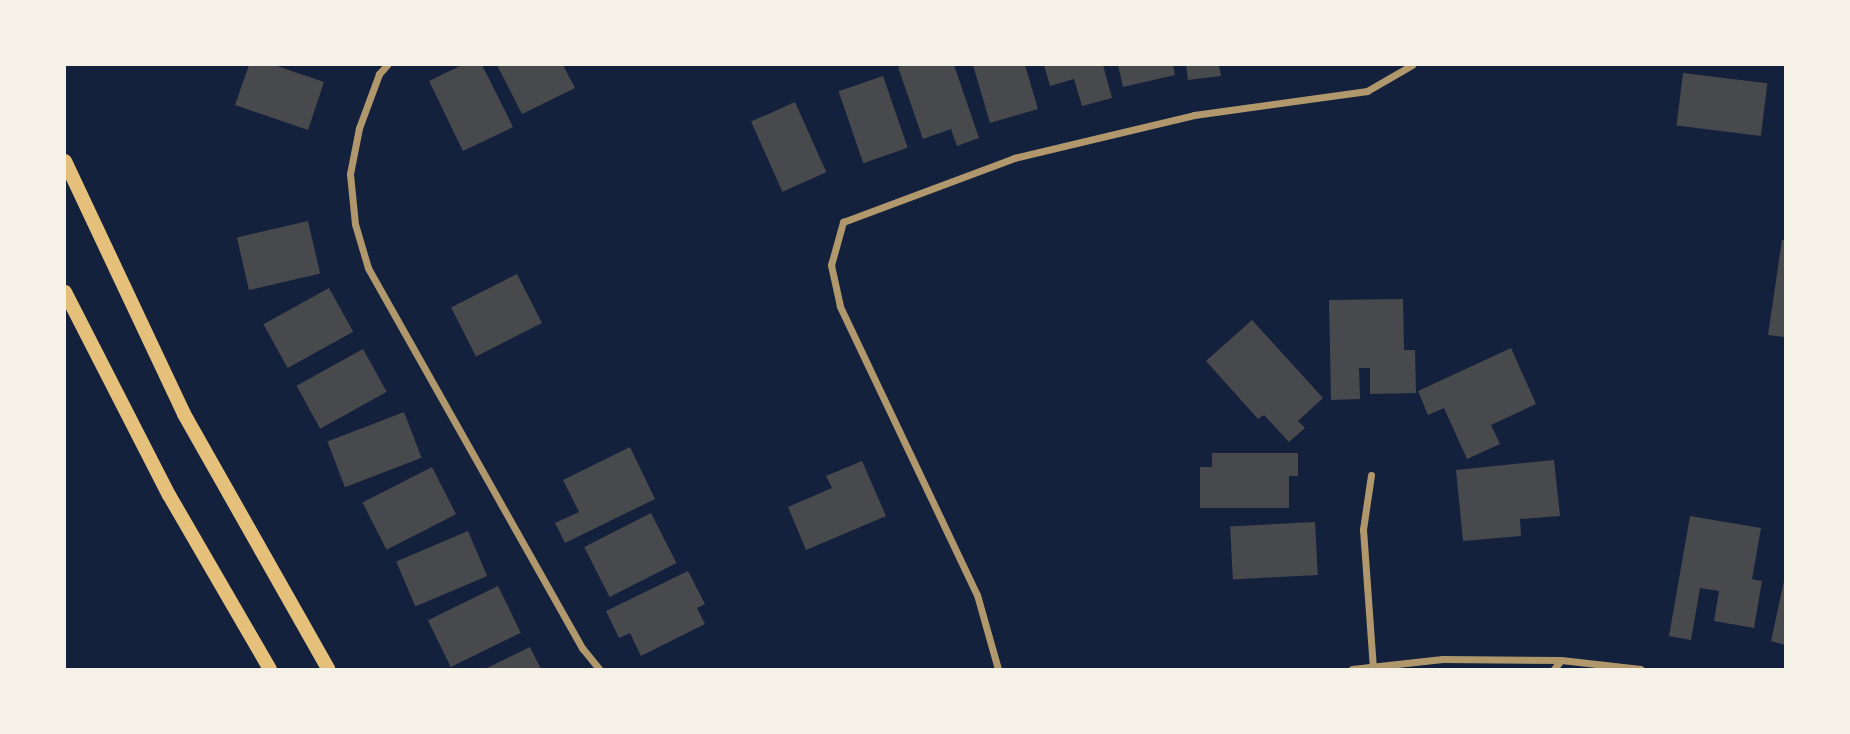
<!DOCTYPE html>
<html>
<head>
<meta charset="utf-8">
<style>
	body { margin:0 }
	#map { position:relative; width:1850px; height:734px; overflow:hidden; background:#14213d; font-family:Literata,serif }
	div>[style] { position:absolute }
	.building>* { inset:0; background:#48494c; transform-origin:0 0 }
	.minor>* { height:7px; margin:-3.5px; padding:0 3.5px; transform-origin:3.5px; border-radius:3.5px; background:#b1986c }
	.secondary>* { height:14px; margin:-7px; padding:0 7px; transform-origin:7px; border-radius:7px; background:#e5c07b }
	span { translate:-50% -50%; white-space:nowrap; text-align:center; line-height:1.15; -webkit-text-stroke:7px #f6f1e7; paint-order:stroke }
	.frame { position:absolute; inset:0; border:66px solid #f6f1e7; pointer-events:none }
</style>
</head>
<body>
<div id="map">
	<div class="building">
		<i style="clip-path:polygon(249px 65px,274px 65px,324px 82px,308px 130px,235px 105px)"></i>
		<i style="clip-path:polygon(462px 65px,482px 65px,513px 127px,463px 151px,429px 81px)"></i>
		<i style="clip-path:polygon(497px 65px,563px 65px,575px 88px,522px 114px)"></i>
		<i style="clip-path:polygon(905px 65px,954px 65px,979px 138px,957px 146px,951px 129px,923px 139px,898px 67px)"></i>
		<i style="clip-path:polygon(973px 65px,1025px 65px,1038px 109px,990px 123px)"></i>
		<i style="clip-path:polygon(1044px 65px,1103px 65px,1112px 98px,1082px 106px,1074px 79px,1050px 86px)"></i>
		<i style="clip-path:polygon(1118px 65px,1173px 65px,1175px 75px,1123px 87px)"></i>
		<i style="clip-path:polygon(1186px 65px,1219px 65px,1221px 76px,1188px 80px)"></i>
		<i style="left:1683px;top:73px;width:85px;height:53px;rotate:7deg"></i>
		<i style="left:883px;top:76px;width:76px;height:47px;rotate:71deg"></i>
		<i style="left:795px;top:102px;width:77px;height:48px;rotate:66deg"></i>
		<i style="left:308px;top:221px;width:54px;height:73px;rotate:77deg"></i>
		<i style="clip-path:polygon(1782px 240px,1785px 240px,1785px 337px,1768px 335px)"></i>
		<i style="left:517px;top:274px;width:55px;height:74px;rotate:63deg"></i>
		<i style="left:329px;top:288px;width:50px;height:75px;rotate:61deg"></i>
		<i style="clip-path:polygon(1403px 299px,1404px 350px,1415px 350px,1416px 393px,1370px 394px,1370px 368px,1359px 368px,1360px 399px,1331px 400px,1329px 300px)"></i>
		<i style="clip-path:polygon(1252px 320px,1323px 398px,1298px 421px,1305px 428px,1289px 442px,1264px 415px,1258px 419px,1206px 361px)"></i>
		<i style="clip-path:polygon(1511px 348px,1536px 404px,1491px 425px,1500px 444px,1467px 459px,1444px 408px,1428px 415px,1418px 391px)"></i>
		<i style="left:363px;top:349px;width:49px;height:76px;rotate:61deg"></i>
		<i style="left:404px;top:412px;width:49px;height:82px;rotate:69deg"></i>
		<i style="clip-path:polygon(630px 447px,655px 499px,565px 543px,555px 523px,579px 512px,563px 480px)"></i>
		<i style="clip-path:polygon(1212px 453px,1298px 453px,1298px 476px,1289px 476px,1289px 508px,1200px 508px,1200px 467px,1212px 467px)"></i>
		<i style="clip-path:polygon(1554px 460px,1560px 516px,1520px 519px,1521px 536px,1463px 541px,1456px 470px)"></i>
		<i style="clip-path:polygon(862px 461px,886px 516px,806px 550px,788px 507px,832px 488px,826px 476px)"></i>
		<i style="left:432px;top:467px;width:53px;height:78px;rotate:63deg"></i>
		<i style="left:651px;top:513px;width:56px;height:75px;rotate:63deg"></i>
		<i style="clip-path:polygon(1690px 516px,1761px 528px,1752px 579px,1762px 581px,1754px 628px,1714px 621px,1719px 591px,1700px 588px,1691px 640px,1669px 636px)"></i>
		<i style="left:1315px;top:522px;width:53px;height:85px;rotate:87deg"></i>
		<i style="left:468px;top:531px;width:49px;height:78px;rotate:67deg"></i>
		<i style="clip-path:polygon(688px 571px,705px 604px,697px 608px,705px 624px,641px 656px,630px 633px,619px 638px,606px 611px)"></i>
		<i style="clip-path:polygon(1784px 581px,1785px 582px,1785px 645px,1771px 641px)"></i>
		<i style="left:498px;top:586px;width:52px;height:78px;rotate:64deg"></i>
		<i style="clip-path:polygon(530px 647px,541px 669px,485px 669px)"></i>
	</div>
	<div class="minor">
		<i style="left:387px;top:65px;width:12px;rotate:132deg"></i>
		<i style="left:379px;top:74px;width:58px;rotate:110.3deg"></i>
		<i style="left:359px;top:128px;width:47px;rotate:101.1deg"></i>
		<i style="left:350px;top:174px;width:50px;rotate:84.3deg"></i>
		<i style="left:355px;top:224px;width:46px;rotate:73.5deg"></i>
		<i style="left:368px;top:268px;width:437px;rotate:60.6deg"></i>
		<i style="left:583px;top:649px;width:26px;rotate:51deg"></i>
		<i style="left:1371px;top:475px;width:55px;rotate:98.4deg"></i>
		<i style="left:1363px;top:529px;width:138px;rotate:85.9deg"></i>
		<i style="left:998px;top:669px;width:77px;rotate:-105.8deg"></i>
		<i style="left:977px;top:595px;width:320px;rotate:-115.4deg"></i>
		<i style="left:840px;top:306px;width:42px;rotate:-102.4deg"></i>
		<i style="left:831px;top:265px;width:45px;rotate:-74.4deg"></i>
		<i style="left:843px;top:222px;width:183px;rotate:-20.5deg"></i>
		<i style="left:1014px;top:158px;width:185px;rotate:-13.4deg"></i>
		<i style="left:1194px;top:115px;width:175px;rotate:-7.9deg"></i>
		<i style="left:1367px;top:91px;width:52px;rotate:-30deg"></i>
		<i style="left:1352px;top:669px;width:91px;rotate:-6.3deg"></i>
		<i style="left:1442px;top:659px;width:119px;rotate:0.5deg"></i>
		<i style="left:1561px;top:660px;width:80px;rotate:6.5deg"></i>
		<i style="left:1554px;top:669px;width:11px;rotate:-52deg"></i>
	</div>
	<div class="secondary">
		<i style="left:65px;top:161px;width:280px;rotate:64.8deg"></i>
		<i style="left:184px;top:414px;width:293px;rotate:60.5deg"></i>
		<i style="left:65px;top:292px;width:228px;rotate:62.9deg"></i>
		<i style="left:169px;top:495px;width:201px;rotate:59.9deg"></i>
	</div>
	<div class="frame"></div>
</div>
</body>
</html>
